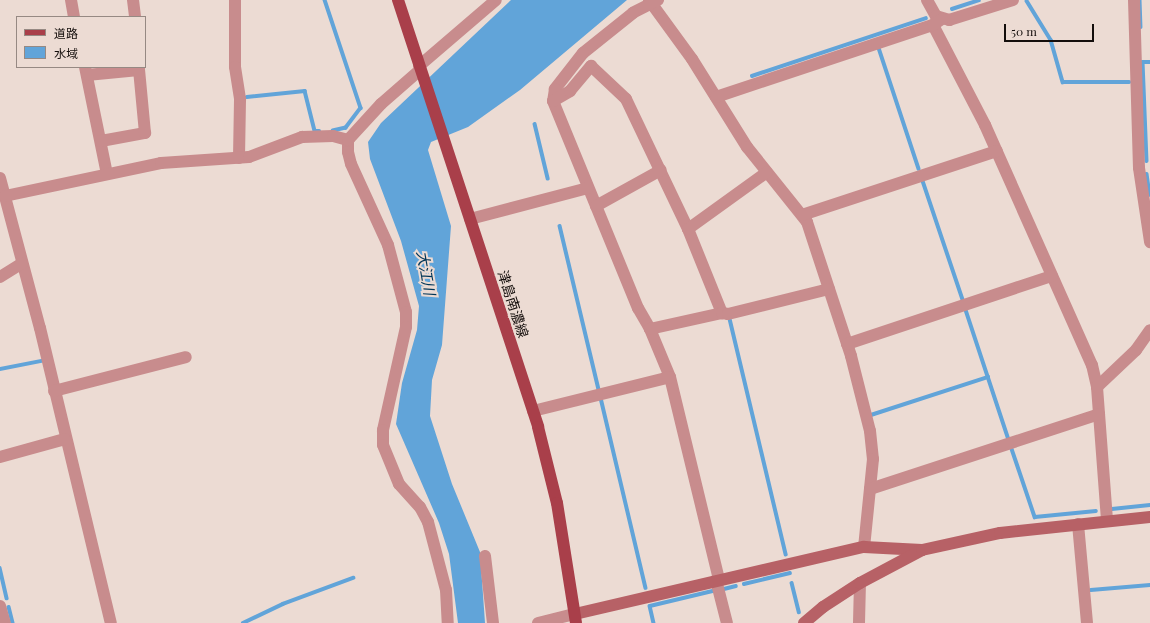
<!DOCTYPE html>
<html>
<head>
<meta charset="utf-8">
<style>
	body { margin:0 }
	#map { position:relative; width:1150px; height:623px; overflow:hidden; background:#ecdbd3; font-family:"Playfair Display","Noto Sans JP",serif }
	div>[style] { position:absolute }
	.water>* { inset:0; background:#61a4d9 }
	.stream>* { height:3.5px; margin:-1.75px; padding:0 1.75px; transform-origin:1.75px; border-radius:1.75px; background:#61a4d9 }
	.street>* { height:12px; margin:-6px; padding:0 6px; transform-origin:6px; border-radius:6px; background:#c88c8d }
	.secondary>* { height:12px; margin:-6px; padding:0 6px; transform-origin:6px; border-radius:6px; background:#b76166 }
	.primary>* { height:12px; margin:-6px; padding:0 6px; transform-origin:6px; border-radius:6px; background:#a93f4a }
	span { translate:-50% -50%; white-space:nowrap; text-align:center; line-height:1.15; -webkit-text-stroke:4px #ecdbd3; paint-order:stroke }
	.street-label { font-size:14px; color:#140e0c }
	.water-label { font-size:15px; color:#003557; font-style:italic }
	.legend { position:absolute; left:16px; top:16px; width:130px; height:52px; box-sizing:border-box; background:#ecdbd3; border:1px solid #968983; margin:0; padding:5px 7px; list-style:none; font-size:12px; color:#140e0c }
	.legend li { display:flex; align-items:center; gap:8px; height:20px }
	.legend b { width:20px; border:1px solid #968983 }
	.scale { position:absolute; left:1004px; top:24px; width:90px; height:18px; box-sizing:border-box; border:2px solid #140e0c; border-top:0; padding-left:5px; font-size:12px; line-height:14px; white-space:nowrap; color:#140e0c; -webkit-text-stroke:3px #ecdbd3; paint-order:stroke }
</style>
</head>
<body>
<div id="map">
	<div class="water">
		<i style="clip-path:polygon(511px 0,627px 0,520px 90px,468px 127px,431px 142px,428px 150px,451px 226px,442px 345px,432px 380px,430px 416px,452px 484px,480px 552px,485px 623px,458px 623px,449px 554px,439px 523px,396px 424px,402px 383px,417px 330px,419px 306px,401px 241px,370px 159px,368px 142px,381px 123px)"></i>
	</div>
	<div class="stream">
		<i style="left:325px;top:0;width:114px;rotate:71.6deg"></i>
		<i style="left:361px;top:108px;width:25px;rotate:127deg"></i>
		<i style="left:346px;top:128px;width:13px;rotate:167deg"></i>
		<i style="left:1140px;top:0;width:27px;rotate:88deg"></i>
		<i style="left:1027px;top:1px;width:46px;rotate:58.4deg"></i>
		<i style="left:1051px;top:40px;width:44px;rotate:74.1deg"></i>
		<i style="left:1063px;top:82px;width:66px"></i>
		<i style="left:952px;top:9px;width:28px;rotate:-18deg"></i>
		<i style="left:879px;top:48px;width:127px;rotate:71.7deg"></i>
		<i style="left:1143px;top:62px;width:99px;rotate:87.7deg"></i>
		<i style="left:1143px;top:62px;width:7px"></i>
		<i style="left:752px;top:76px;width:183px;rotate:-18.4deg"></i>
		<i style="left:247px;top:97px;width:58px;rotate:-5.9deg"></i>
		<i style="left:305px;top:91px;width:41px;rotate:76deg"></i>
		<i style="left:315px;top:131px;width:4px"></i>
		<i style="left:535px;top:124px;width:56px;rotate:76.5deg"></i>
		<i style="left:1147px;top:174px;width:21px;rotate:82deg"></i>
		<i style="left:923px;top:181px;width:126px;rotate:71.4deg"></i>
		<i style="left:560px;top:226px;width:169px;rotate:76.6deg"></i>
		<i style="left:966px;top:310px;width:137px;rotate:71.7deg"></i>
		<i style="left:730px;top:319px;width:242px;rotate:76.6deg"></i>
		<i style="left:0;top:369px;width:42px;rotate:-11deg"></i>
		<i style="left:601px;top:398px;width:195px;rotate:76.7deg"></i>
		<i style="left:871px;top:415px;width:123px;rotate:-18deg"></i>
		<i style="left:1012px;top:449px;width:72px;rotate:71.3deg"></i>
		<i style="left:1035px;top:517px;width:61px;rotate:-5.6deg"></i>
		<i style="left:1112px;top:509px;width:38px;rotate:-6deg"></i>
		<i style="left:0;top:568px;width:31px;rotate:77deg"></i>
		<i style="left:792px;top:583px;width:30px;rotate:76deg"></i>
		<i style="left:744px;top:584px;width:47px;rotate:-13.4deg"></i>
		<i style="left:724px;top:589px;width:12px;rotate:-14deg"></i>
		<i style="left:1091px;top:590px;width:59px;rotate:-4.8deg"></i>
		<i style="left:650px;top:606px;width:65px;rotate:-13.4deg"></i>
		<i style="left:650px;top:606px;width:17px;rotate:77deg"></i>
		<i style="left:9px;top:607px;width:16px;rotate:76deg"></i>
		<i style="left:243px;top:623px;width:44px;rotate:-25.4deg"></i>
		<i style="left:283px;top:604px;width:75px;rotate:-20.4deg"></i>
	</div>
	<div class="street">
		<i style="left:71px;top:0;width:17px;rotate:80deg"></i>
		<i style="left:133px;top:0;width:17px;rotate:83deg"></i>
		<i style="left:235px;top:0;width:67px;rotate:90deg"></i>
		<i style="left:235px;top:67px;width:33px;rotate:81deg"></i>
		<i style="left:240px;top:100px;width:58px;rotate:91deg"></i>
		<i style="left:649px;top:0;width:73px;rotate:53.9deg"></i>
		<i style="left:692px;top:59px;width:104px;rotate:58deg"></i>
		<i style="left:747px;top:147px;width:96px;rotate:51.3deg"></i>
		<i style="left:807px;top:222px;width:141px;rotate:71.8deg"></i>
		<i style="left:851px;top:356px;width:77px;rotate:75.8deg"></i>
		<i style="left:870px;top:431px;width:28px;rotate:84deg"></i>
		<i style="left:873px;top:459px;width:88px;rotate:95.8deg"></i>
		<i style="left:658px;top:0;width:28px;rotate:153deg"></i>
		<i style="left:633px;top:13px;width:64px;rotate:141.3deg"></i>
		<i style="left:583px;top:53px;width:46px;rotate:127.9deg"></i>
		<i style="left:555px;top:89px;width:12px;rotate:99deg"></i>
		<i style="left:553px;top:101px;width:224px;rotate:67.7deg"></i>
		<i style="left:638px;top:308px;width:24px;rotate:60deg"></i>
		<i style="left:650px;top:329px;width:52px;rotate:67.4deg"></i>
		<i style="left:670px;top:377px;width:208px;rotate:76.4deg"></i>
		<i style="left:927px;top:0;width:18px;rotate:61deg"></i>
		<i style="left:936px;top:16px;width:14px;rotate:17deg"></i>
		<i style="left:949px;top:20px;width:67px;rotate:-17.4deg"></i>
		<i style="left:1134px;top:0;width:168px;rotate:88.3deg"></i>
		<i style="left:1139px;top:168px;width:75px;rotate:81.5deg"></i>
		<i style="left:933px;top:25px;width:113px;rotate:62.5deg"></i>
		<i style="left:985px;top:125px;width:263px;rotate:66deg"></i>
		<i style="left:1092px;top:365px;width:23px;rotate:77deg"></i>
		<i style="left:1097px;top:387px;width:134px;rotate:85.7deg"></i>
		<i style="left:419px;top:66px;width:101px;rotate:-40.6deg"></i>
		<i style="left:85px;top:67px;width:109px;rotate:78.4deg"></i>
		<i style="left:87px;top:75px;width:52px;rotate:-5.5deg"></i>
		<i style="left:139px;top:70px;width:3px;rotate:-90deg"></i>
		<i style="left:716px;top:97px;width:229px;rotate:-18.4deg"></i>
		<i style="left:933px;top:25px;width:11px;rotate:-34deg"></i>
		<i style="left:553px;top:101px;width:20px;rotate:-30deg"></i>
		<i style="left:570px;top:91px;width:33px;rotate:-50deg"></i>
		<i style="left:591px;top:66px;width:48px;rotate:43.3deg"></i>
		<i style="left:626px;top:99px;width:144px;rotate:64.5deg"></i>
		<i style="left:688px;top:229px;width:91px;rotate:68deg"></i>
		<i style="left:722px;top:313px;width:74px;rotate:167.5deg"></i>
		<i style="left:348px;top:140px;width:12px;rotate:90deg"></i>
		<i style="left:348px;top:152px;width:12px;rotate:76deg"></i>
		<i style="left:351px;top:164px;width:89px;rotate:65.4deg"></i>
		<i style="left:388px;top:245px;width:69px;rotate:75deg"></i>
		<i style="left:406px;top:312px;width:15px;rotate:90deg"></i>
		<i style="left:406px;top:327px;width:106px;rotate:102.6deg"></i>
		<i style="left:383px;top:430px;width:15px;rotate:90deg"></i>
		<i style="left:383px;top:445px;width:42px;rotate:67.7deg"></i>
		<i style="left:399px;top:484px;width:31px;rotate:48deg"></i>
		<i style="left:420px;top:507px;width:17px;rotate:62deg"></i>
		<i style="left:428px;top:522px;width:70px;rotate:75.2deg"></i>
		<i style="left:446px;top:590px;width:33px;rotate:87deg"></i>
		<i style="left:101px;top:141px;width:45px;rotate:-10.3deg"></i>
		<i style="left:145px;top:133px;width:63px;rotate:-95.4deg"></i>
		<i style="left:0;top:178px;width:155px;rotate:75.1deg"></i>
		<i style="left:40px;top:328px;width:303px;rotate:76.5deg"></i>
		<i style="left:5px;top:196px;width:159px;rotate:-11.9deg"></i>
		<i style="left:161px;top:163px;width:88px;rotate:-3.9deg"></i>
		<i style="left:249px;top:157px;width:57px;rotate:-20.7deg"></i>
		<i style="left:302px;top:137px;width:31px;rotate:-2deg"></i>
		<i style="left:333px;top:136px;width:16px;rotate:15deg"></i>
		<i style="left:348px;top:140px;width:49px;rotate:-47.5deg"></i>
		<i style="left:381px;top:104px;width:52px;rotate:-41.1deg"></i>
		<i style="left:596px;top:206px;width:74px;rotate:-29deg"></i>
		<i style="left:802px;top:215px;width:205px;rotate:-18.2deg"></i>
		<i style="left:470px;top:219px;width:122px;rotate:-14.7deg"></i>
		<i style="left:688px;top:229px;width:97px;rotate:-35.8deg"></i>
		<i style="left:0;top:277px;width:26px;rotate:-32deg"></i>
		<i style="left:722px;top:313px;width:6px;rotate:9deg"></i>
		<i style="left:728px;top:314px;width:104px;rotate:-13.9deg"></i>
		<i style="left:847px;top:344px;width:216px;rotate:-18.4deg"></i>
		<i style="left:1097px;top:387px;width:54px;rotate:-43.5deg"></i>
		<i style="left:1136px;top:350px;width:24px;rotate:-55deg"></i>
		<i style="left:54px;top:391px;width:136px;rotate:-14.4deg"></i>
		<i style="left:533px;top:411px;width:141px;rotate:-13.9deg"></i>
		<i style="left:0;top:457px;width:67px;rotate:-15.5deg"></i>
		<i style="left:870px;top:489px;width:241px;rotate:-18.1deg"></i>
		<i style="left:1078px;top:524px;width:99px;rotate:84.8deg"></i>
		<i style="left:485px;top:556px;width:67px;rotate:83.2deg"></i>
		<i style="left:716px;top:580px;width:44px;rotate:75.7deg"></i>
		<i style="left:0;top:606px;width:18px;rotate:74deg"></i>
		<i style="left:538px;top:623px;width:38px;rotate:-14deg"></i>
		<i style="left:859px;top:623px;width:40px;rotate:-88.6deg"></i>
	</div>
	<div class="secondary">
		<i style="left:575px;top:614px;width:297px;rotate:-13.1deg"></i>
		<i style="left:864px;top:547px;width:58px;rotate:3deg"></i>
		<i style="left:804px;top:623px;width:25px;rotate:-40deg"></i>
		<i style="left:823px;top:607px;width:44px;rotate:-33deg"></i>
		<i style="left:860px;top:583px;width:70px;rotate:-28deg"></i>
		<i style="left:922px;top:550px;width:80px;rotate:-12.3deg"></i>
		<i style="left:1000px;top:533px;width:151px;rotate:-6.1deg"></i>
	</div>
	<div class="primary">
		<i style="left:398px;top:0;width:449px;rotate:71.8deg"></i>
		<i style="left:538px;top:427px;width:78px;rotate:76deg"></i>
		<i style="left:557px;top:503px;width:121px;rotate:81deg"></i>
	</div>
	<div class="street-label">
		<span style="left:513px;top:304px;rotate:72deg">津島南濃線</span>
	</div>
	<div class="water-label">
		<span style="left:426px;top:273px;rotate:80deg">大江川</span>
	</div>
	<ul class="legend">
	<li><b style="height:5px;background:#a93f4a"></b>道路</li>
	<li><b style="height:11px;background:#61a4d9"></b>水域</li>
	</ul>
	<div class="scale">50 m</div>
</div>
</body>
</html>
